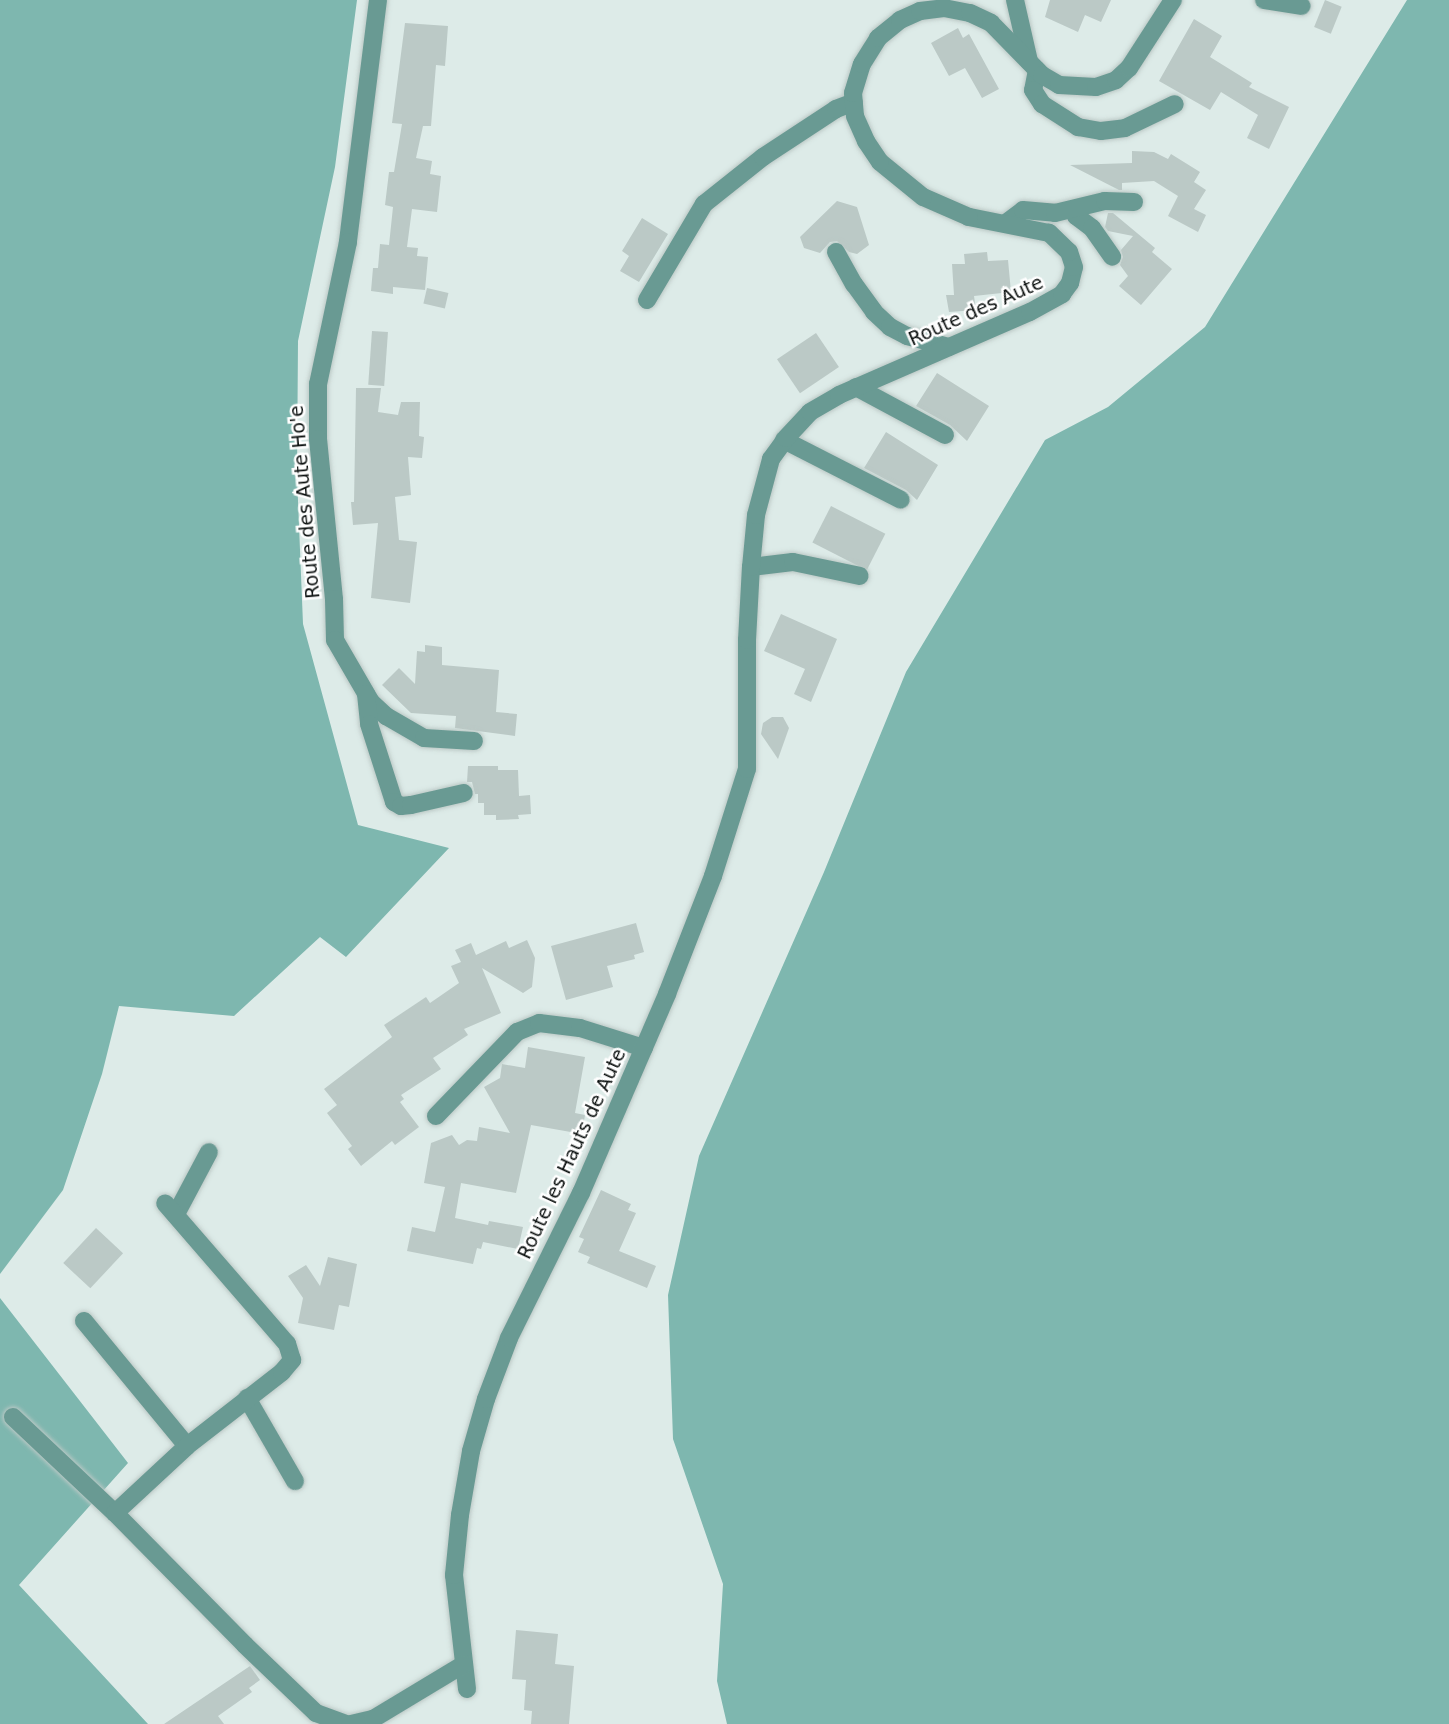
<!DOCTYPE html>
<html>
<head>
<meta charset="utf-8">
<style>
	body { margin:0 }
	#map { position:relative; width:1449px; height:1724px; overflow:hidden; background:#ddebe8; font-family:"DejaVu Sans",sans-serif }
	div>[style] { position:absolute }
	.forest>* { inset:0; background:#7eb7af }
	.building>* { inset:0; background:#bbc9c6; transform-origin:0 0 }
	.roads { filter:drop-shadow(0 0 2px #bbc8c5) drop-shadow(0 0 2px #bbc8c5) }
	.street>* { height:18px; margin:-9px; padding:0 9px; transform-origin:9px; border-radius:9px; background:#699a93 }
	span { translate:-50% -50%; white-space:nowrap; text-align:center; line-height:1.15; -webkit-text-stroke:5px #fff; paint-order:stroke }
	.street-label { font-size:19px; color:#0b100f }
</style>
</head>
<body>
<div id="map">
	<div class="forest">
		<i style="clip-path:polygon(0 0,357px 0,335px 167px,298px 341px,297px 476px,303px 624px,358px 825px,449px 848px,346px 957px,320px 937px,234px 1016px,119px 1006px,102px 1074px,63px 1190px,0 1274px)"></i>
		<i style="clip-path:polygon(1407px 0,1449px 0,1449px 1724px,727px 1724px,717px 1681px,723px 1584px,673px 1439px,668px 1295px,699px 1156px,824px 872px,906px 672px,1045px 440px,1108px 407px,1205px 327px)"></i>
		<i style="clip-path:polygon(0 1298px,128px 1463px,19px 1585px,148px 1724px,0 1724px)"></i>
	</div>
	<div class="building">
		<i style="clip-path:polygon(1050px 0,1111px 0,1101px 22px,1085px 15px,1078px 32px,1045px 17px)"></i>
		<i style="left:1325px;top:0;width:18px;height:29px;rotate:22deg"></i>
		<i style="clip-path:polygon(1194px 19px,1222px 36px,1210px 57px,1252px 83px,1249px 87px,1289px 107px,1269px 149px,1247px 138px,1258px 115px,1221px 92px,1210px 110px,1159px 81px)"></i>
		<i style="clip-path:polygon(405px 23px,448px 26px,445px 66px,436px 65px,431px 126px,423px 126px,416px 158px,432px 161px,430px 174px,441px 176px,437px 212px,412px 209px,407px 247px,418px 248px,417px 256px,428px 257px,425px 290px,393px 287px,393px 294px,371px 291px,373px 268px,378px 268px,380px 244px,389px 245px,393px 207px,385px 205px,389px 172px,394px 172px,402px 124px,392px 123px)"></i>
		<i style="clip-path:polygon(958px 28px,963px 38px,969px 34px,999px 89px,982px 98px,965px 68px,949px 76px,931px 43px)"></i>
		<i style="clip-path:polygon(1132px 151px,1154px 152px,1168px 159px,1171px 154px,1200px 172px,1194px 182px,1206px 190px,1194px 209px,1206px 215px,1198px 232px,1168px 216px,1178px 196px,1154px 181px,1122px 183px,1122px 190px,1119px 190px,1070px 165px,1132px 163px)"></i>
		<i style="clip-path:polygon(837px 201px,857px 207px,869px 245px,857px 254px,849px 252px,837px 241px,830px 242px,820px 253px,804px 248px,800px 237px)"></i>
		<i style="clip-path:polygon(1108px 213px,1113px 213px,1155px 248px,1152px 252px,1172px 269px,1141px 305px,1119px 286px,1128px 276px,1120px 265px,1123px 257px,1121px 250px,1133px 236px,1108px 231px,1105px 227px)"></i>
		<i style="clip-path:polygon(642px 218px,668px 234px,639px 282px,620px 271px,629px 256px,622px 251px)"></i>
		<i style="clip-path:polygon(987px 252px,988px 261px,1008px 260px,1011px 292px,974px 296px,976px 310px,949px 312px,946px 295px,954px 295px,952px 264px,965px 264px,964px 254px)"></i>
		<i style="left:427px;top:288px;width:22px;height:16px;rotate:13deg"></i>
		<i style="left:372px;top:331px;width:16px;height:54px;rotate:4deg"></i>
		<i style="left:816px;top:333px;width:41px;height:47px;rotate:56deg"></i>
		<i style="clip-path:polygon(937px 373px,989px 406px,967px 441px,950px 425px,916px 406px)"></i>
		<i style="clip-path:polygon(356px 388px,381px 388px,378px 412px,398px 415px,401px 402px,420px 402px,419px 436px,424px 437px,422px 458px,408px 457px,411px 495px,395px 497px,399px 540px,417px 542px,410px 603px,371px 598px,378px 523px,353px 525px,351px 502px,354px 502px)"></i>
		<i style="clip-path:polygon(886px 432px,938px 465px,917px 500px,906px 490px,864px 468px)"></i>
		<i style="left:831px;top:506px;width:61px;height:41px;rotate:27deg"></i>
		<i style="clip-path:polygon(781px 614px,837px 639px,811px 702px,794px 694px,805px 669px,764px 651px)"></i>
		<i style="clip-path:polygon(425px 645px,442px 647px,442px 665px,499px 670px,496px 712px,517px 714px,515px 736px,455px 728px,456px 716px,411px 713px,382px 685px,399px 668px,415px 684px,417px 651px,425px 652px)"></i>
		<i style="clip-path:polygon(772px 717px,783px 717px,789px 728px,778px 759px,761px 734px,763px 723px)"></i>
		<i style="clip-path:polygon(468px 766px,498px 766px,498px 770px,518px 770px,519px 796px,530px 795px,531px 814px,518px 815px,519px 819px,496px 820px,496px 815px,484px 815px,484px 803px,478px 803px,478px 794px,475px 794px,472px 782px,467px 782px)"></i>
		<i style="clip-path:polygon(636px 923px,644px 952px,634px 955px,635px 959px,607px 966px,613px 987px,566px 1000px,551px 946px)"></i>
		<i style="clip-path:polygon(527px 940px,535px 958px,532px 987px,523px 993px,482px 968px,501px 1013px,464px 1029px,468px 1035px,433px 1058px,441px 1069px,401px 1095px,404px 1099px,400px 1102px,419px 1127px,395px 1145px,392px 1141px,361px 1166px,348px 1149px,352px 1146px,327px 1113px,337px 1105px,324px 1089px,392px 1037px,384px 1025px,426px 997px,430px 1003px,459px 983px,451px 966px,461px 962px,455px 950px,471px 943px,476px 955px,506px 941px,509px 948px)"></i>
		<i style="clip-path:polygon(528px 1047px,585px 1057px,575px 1113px,585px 1115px,582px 1134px,531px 1125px,516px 1193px,461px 1183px,455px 1218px,488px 1225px,489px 1221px,523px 1227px,518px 1249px,483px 1242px,481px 1249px,477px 1248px,473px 1264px,407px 1251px,412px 1227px,435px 1232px,445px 1187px,424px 1183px,431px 1143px,452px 1135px,459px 1145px,467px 1140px,477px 1141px,479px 1127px,510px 1133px,484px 1087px,500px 1078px,502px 1064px,525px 1068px)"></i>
		<i style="clip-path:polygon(601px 1190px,631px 1204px,628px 1210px,636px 1213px,619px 1251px,656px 1266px,647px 1288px,587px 1263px,590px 1257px,578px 1252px,584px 1239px,579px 1237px)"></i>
		<i style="left:96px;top:1228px;width:37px;height:48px;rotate:43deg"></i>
		<i style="clip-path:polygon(328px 1257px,357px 1264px,349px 1307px,339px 1305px,334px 1330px,298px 1323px,303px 1298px,288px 1276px,306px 1265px,320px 1286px)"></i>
		<i style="clip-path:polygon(516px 1630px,558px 1634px,555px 1664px,574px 1666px,569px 1724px,531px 1724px,532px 1711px,524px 1710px,526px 1680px,512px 1679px)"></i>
		<i style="clip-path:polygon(250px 1666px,260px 1680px,249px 1688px,252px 1692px,218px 1716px,224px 1724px,164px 1724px)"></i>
	</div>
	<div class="roads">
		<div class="street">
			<i style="left:378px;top:0;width:244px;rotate:97.1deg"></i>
			<i style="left:348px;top:242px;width:145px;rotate:101.9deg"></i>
			<i style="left:318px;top:384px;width:55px;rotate:90deg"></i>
			<i style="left:318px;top:439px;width:161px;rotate:84.3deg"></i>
			<i style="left:334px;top:599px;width:41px;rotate:88.6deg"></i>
			<i style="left:335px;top:640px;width:72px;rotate:59.9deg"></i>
			<i style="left:371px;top:702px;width:21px;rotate:43deg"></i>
			<i style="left:386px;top:716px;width:44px;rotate:30.1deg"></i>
			<i style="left:424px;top:738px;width:50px;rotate:3.4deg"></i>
			<i style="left:1015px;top:0;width:63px;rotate:77.1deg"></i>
			<i style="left:1264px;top:0;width:38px;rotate:9deg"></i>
			<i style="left:1037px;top:70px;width:20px;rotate:101deg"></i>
			<i style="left:1033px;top:90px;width:17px;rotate:57deg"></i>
			<i style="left:1042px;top:104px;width:43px;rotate:32.6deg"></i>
			<i style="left:1078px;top:127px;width:23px;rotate:10deg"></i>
			<i style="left:1101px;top:131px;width:24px;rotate:-7deg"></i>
			<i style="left:1125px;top:128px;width:55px;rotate:-25.6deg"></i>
			<i style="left:1073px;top:210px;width:7px;rotate:63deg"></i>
			<i style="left:1076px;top:216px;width:20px;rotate:37deg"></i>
			<i style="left:1092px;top:228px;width:35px;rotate:55deg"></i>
			<i style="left:1006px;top:223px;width:21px;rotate:-37deg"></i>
			<i style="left:1023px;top:210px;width:32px;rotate:5deg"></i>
			<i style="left:1055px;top:213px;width:51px;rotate:-13.5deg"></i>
			<i style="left:1105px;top:201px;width:29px;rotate:2deg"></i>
			<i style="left:836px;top:252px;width:37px;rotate:61deg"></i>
			<i style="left:854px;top:284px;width:34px;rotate:54deg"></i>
			<i style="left:874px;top:312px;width:22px;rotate:43deg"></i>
			<i style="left:890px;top:327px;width:19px;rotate:28deg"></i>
			<i style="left:907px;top:336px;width:43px;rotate:14.7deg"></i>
			<i style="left:647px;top:300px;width:112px;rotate:-59.3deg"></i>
			<i style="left:704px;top:204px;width:75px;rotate:-38.5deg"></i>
			<i style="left:763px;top:157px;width:87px;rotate:-33.3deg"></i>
			<i style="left:836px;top:109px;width:19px;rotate:-21deg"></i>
			<i style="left:856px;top:387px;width:101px;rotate:28.3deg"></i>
			<i style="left:784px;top:440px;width:131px;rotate:27.1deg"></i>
			<i style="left:751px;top:567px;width:42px;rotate:-6.8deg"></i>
			<i style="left:793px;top:562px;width:68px;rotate:11.8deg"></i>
			<i style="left:366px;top:694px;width:30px;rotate:84deg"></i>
			<i style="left:369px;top:724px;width:82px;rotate:72.2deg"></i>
			<i style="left:394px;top:802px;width:8px;rotate:30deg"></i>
			<i style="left:401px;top:806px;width:10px;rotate:-6deg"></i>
			<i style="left:411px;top:805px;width:54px;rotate:-12.8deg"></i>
			<i style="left:436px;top:1116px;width:117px;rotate:-46deg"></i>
			<i style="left:517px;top:1032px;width:24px;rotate:-22deg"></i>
			<i style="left:539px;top:1023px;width:41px;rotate:7deg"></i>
			<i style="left:580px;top:1028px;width:67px;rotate:17.4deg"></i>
			<i style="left:176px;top:1214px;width:70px;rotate:-62deg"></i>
			<i style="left:84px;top:1321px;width:162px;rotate:50.5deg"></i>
			<i style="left:247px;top:1398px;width:96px;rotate:60deg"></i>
			<i style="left:13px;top:1417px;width:140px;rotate:43.3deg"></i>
			<i style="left:115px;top:1513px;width:185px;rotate:45.4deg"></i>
			<i style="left:245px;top:1645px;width:98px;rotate:43.8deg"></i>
			<i style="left:316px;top:1713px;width:32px;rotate:20deg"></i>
			<i style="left:115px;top:1513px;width:98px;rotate:-42.9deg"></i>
			<i style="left:187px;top:1446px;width:120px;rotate:-37.9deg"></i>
			<i style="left:282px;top:1372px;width:16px;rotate:-50deg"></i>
			<i style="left:292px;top:1360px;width:17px;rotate:-107deg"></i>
			<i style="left:287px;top:1344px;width:186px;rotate:-130.9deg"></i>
			<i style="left:467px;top:1689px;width:115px;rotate:-96.5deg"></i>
			<i style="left:454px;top:1575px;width:60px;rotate:-84.3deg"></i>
			<i style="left:460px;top:1515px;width:65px;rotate:-80.2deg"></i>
			<i style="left:471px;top:1451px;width:54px;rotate:-73.9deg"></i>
			<i style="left:486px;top:1399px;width:65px;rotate:-69.3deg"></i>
			<i style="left:509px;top:1338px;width:162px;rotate:-63.6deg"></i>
			<i style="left:581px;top:1193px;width:217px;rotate:-66.6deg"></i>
			<i style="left:667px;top:994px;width:127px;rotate:-68.7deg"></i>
			<i style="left:713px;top:876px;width:112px;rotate:-72.4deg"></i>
			<i style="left:747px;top:769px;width:129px;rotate:-90deg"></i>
			<i style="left:747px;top:640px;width:73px;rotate:-86.9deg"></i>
			<i style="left:751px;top:567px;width:52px;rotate:-84.5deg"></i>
			<i style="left:756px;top:515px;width:58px;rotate:-75deg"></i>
			<i style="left:771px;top:459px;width:26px;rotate:-54deg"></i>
			<i style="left:786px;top:438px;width:35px;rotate:-47deg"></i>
			<i style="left:810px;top:412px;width:34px;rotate:-30deg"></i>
			<i style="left:839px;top:395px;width:208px;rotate:-23.5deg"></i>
			<i style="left:1030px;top:312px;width:37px;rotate:-29deg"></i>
			<i style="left:1062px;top:294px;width:14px;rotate:-54deg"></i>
			<i style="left:1070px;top:283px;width:16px;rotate:-76deg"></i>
			<i style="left:1074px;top:267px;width:16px;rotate:-108deg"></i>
			<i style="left:1069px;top:252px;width:28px;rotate:-136deg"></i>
			<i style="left:1049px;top:233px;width:82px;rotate:-168.7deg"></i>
			<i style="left:969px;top:217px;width:50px;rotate:-156.5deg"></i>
			<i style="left:923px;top:197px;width:55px;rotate:-140.9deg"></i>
			<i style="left:880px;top:162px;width:25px;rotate:-124deg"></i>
			<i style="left:866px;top:141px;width:27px;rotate:-114deg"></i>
			<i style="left:855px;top:116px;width:23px;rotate:-95deg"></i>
			<i style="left:853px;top:93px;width:30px;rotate:-73deg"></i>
			<i style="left:862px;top:64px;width:31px;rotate:-58deg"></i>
			<i style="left:878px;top:38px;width:28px;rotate:-39deg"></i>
			<i style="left:900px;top:20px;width:22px;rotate:-24deg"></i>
			<i style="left:920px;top:11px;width:24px;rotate:-7deg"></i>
			<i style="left:944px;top:8px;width:26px;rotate:11deg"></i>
			<i style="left:970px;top:13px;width:23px;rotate:25deg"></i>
			<i style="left:991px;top:23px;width:73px;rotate:45.6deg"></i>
			<i style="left:1042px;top:75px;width:20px;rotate:30deg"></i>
			<i style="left:1059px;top:85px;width:37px;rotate:3deg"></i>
			<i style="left:1096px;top:87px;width:21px;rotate:-19deg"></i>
			<i style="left:1116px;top:80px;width:18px;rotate:-43deg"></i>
			<i style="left:1129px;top:68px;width:81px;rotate:-57.1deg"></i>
			<i style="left:351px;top:1724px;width:23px;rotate:-13deg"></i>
			<i style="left:373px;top:1719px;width:106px;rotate:-31.1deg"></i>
		</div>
	</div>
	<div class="street-label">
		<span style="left:976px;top:311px;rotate:-24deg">Route des Aute</span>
		<span style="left:305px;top:502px;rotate:-95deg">Route des Aute Ho'e</span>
		<span style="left:572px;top:1154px;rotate:-65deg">Route les Hauts de Aute</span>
	</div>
</div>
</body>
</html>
